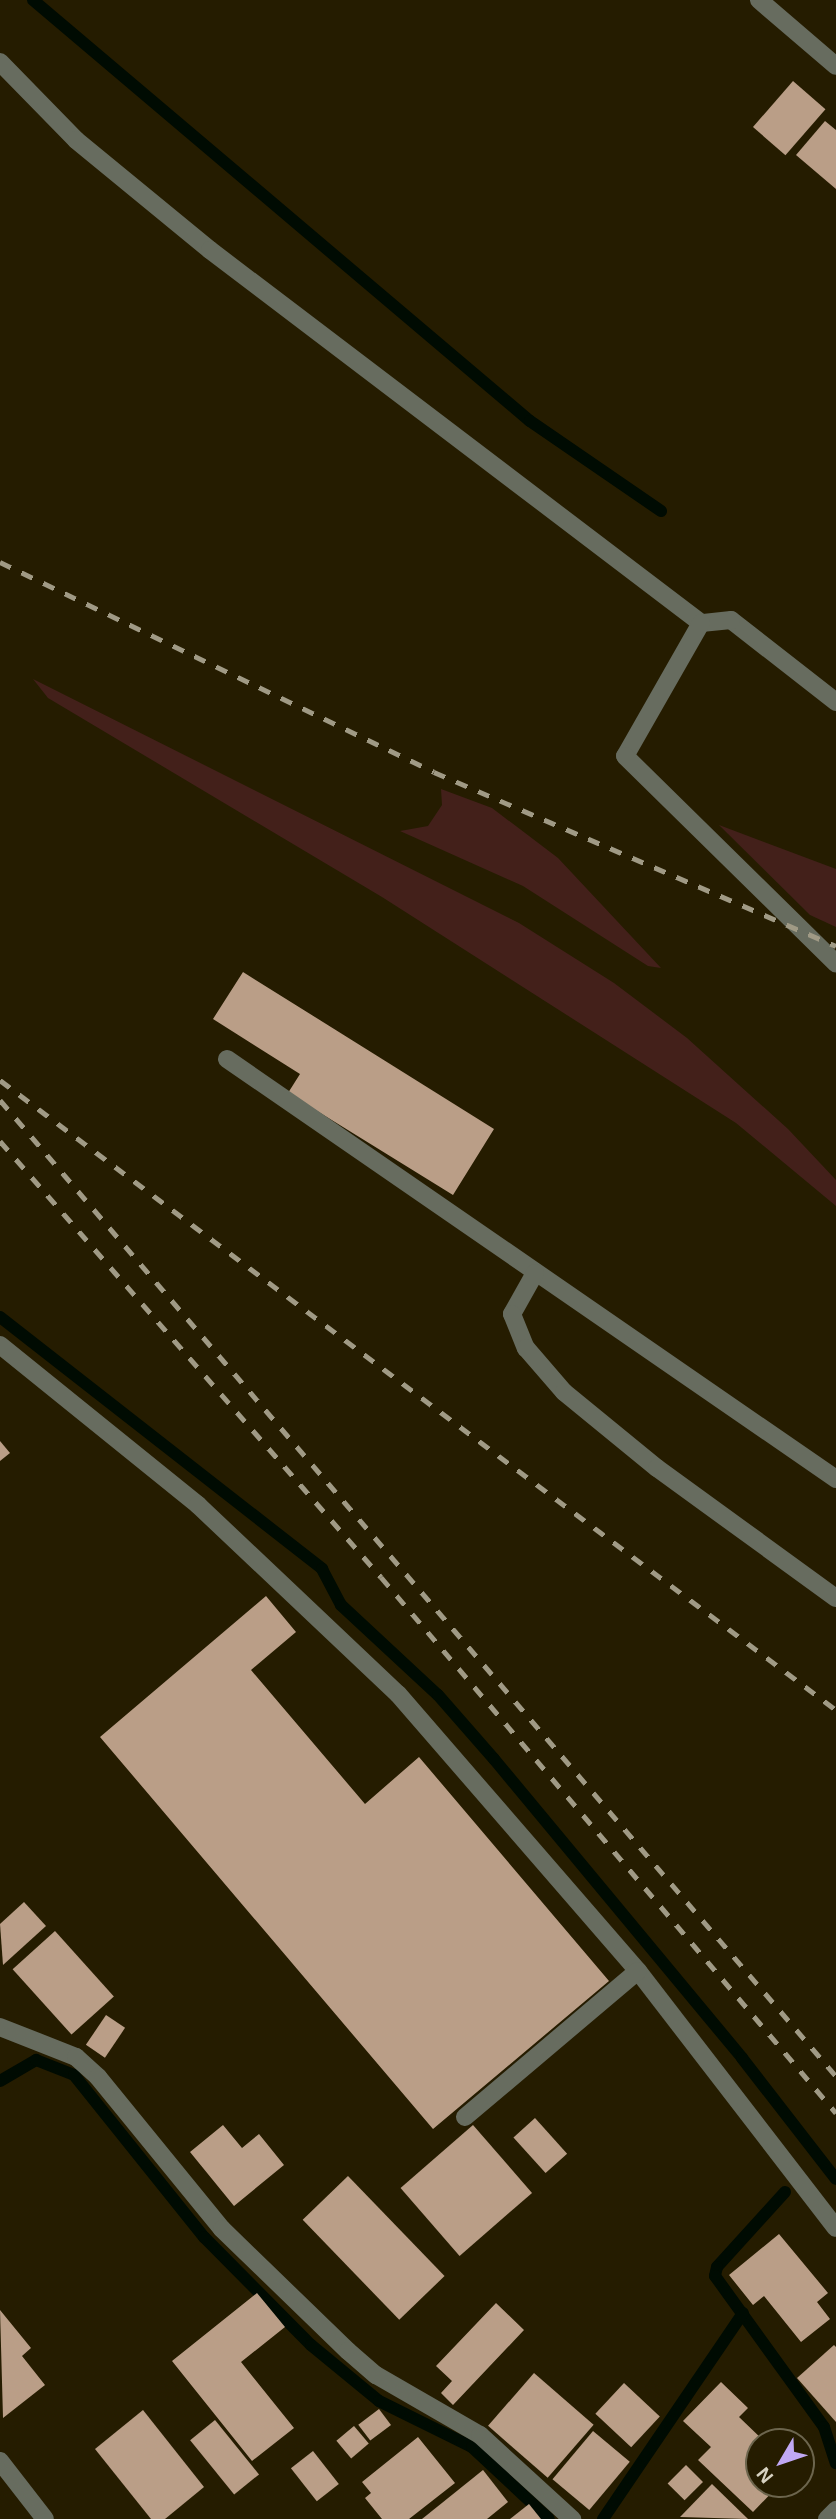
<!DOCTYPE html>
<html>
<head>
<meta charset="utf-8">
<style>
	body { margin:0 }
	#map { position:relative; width:836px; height:2519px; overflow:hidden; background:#251c00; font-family:Arial,sans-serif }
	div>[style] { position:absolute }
	.green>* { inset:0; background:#43201a }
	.stream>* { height:12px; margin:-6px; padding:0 6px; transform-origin:6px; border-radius:6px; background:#000b02 }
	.building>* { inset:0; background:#ba9e87; transform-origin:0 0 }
	.minor>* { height:18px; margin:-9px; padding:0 9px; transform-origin:9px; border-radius:9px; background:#676c5f }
	.rail>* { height:5px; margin-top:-2.5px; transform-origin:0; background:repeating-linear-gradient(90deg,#a09a85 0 12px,transparent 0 24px) }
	span { translate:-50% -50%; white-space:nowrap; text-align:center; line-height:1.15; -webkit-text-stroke:7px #251c00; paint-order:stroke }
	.north { position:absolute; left:745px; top:2428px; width:70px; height:70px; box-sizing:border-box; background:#251c00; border:2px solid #6c654d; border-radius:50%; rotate:231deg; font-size:19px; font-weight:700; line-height:28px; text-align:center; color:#d7d2c1 }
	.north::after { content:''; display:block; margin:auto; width:24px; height:32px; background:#c0a8f4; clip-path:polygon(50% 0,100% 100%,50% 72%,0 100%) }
</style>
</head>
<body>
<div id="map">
	<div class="green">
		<i style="clip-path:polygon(33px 679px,519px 923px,614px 983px,687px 1038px,788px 1129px,836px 1180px,836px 1206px,736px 1123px,382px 897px,48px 698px)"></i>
		<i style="clip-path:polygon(441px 789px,492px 808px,558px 858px,661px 968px,648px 966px,523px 886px,400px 831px,428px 826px,442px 805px)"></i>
		<i style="clip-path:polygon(719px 825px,836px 869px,836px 927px,810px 915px)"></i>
	</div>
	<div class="stream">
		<i style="left:33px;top:0;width:651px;rotate:40.27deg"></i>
		<i style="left:530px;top:421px;width:159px;rotate:34.5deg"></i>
		<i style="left:0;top:1317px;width:409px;rotate:38deg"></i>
		<i style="left:322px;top:1569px;width:41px;rotate:62.2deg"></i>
		<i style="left:341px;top:1605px;width:132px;rotate:42.9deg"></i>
		<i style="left:438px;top:1695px;width:85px;rotate:48.8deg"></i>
		<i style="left:494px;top:1759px;width:388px;rotate:50.3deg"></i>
		<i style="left:742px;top:2058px;width:153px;rotate:52.2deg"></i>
		<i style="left:0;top:2081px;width:42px;rotate:-30.3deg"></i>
		<i style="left:36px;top:2060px;width:41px;rotate:21.5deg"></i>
		<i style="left:74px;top:2075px;width:208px;rotate:51.3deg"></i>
		<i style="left:204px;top:2237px;width:152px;rotate:45.3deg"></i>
		<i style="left:311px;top:2345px;width:88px;rotate:39.5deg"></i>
		<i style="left:379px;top:2401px;width:104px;rotate:26.3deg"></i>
		<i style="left:472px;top:2447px;width:105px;rotate:43.1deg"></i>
		<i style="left:785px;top:2192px;width:101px;rotate:132.2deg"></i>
		<i style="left:717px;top:2267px;width:9px;rotate:103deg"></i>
		<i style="left:715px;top:2276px;width:186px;rotate:54.2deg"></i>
		<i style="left:824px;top:2427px;width:38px;rotate:72deg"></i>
		<i style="left:603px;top:2519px;width:249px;rotate:-55.8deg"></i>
	</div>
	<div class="building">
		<i style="left:793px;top:81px;width:43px;height:61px;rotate:41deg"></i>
		<i style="clip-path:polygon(825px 121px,836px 130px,836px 189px,796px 155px)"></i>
		<i style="clip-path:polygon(243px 972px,494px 1129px,453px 1195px,288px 1093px,300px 1074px,213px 1019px)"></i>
		<i style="clip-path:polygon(0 1441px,10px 1453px,0 1461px)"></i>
		<i style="clip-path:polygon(266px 1596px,296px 1632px,251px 1670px,365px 1804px,419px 1757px,609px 1981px,433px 2129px,100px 1737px)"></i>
		<i style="clip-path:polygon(24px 1902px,46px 1926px,3px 1965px,0 1924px)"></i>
		<i style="left:55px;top:1931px;width:88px;height:57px;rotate:48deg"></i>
		<i style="left:106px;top:2015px;width:23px;height:36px;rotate:34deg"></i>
		<i style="left:535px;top:2118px;width:48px;height:29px;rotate:48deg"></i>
		<i style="clip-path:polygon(223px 2125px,242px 2148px,259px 2134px,284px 2165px,234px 2206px,190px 2152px)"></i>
		<i style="left:473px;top:2125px;width:90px;height:96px;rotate:49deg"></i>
		<i style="left:348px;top:2176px;width:139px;height:63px;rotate:46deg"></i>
		<i style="clip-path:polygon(779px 2234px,828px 2293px,817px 2302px,830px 2319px,801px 2342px,764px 2296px,753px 2305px,729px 2275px)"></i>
		<i style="clip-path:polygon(257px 2293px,285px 2327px,241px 2362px,294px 2428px,252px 2461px,172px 2361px)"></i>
		<i style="clip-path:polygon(496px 2303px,524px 2330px,453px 2405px,441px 2393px,452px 2381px,436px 2366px)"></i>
		<i style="clip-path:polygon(0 2310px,31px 2348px,22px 2356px,45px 2385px,3px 2418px)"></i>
		<i style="clip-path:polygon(834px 2345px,836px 2347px,836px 2422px,797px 2378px)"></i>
		<i style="left:534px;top:2373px;width:79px;height:70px;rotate:41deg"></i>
		<i style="clip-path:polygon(721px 2382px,748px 2408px,739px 2417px,765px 2442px,759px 2442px,759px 2484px,780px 2484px,753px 2512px,698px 2460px,711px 2447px,683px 2421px)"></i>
		<i style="left:624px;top:2383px;width:49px;height:42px;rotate:43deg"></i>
		<i style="left:379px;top:2409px;width:20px;height:26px;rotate:53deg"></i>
		<i style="clip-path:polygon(143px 2410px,204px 2487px,165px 2519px,151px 2519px,95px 2449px)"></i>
		<i style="left:215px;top:2420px;width:70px;height:32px;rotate:51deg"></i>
		<i style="left:354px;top:2426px;width:23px;height:23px;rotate:50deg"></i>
		<i style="left:593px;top:2431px;width:48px;height:63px;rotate:40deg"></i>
		<i style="clip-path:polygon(418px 2437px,455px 2483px,409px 2519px,382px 2519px,365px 2498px,371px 2493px,362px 2482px)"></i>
		<i style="left:313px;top:2451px;width:42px;height:28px;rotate:52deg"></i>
		<i style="left:686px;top:2465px;width:24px;height:26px;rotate:45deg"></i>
		<i style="clip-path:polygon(483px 2470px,508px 2502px,487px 2519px,422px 2519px)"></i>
		<i style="clip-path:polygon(712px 2484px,748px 2519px,680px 2517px)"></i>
		<i style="clip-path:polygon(529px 2504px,541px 2519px,510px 2519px)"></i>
	</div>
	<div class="minor">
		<i style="left:759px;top:0;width:101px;rotate:40.6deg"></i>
		<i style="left:0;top:62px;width:109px;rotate:45.7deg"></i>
		<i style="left:76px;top:140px;width:173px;rotate:39.4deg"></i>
		<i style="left:210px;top:250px;width:617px;rotate:37.22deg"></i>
		<i style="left:836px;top:702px;width:133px;rotate:-142deg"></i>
		<i style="left:731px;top:620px;width:30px;rotate:174deg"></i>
		<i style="left:701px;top:623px;width:153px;rotate:119.7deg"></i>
		<i style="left:625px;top:756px;width:296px;rotate:44.5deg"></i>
		<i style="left:227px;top:1059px;width:740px;rotate:34.59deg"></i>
		<i style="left:535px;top:1273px;width:47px;rotate:119.3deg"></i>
		<i style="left:512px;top:1314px;width:37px;rotate:68deg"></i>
		<i style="left:526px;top:1348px;width:58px;rotate:49.2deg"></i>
		<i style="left:564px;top:1392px;width:120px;rotate:39.3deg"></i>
		<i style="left:657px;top:1468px;width:221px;rotate:36deg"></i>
		<i style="left:0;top:1345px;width:255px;rotate:38.9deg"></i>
		<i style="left:198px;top:1505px;width:275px;rotate:43.4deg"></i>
		<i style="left:398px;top:1694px;width:367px;rotate:49.1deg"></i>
		<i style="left:638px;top:1971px;width:324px;rotate:52.4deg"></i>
		<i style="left:0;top:2027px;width:82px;rotate:21.5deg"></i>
		<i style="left:76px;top:2057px;width:30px;rotate:42deg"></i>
		<i style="left:98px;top:2077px;width:196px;rotate:50.8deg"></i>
		<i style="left:222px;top:2229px;width:175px;rotate:44.1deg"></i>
		<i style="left:348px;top:2351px;width:37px;rotate:41deg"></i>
		<i style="left:376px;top:2375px;width:120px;rotate:30deg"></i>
		<i style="left:480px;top:2435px;width:125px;rotate:42.4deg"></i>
		<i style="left:465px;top:2117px;width:226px;rotate:-40.2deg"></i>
		<i style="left:0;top:2461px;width:73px;rotate:52.2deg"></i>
		<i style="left:827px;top:2519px;width:13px;rotate:-45deg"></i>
	</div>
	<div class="rail">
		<i style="left:0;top:562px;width:482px;rotate:25.8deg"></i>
		<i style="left:434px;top:772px;width:438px;rotate:23.4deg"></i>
		<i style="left:0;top:1080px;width:1047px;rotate:37deg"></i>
		<i style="left:0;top:1100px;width:1285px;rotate:49.42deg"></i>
		<i style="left:0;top:1141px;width:579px;rotate:48.85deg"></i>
		<i style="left:381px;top:1577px;width:703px;rotate:49.67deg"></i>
	</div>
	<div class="north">N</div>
</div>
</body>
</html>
